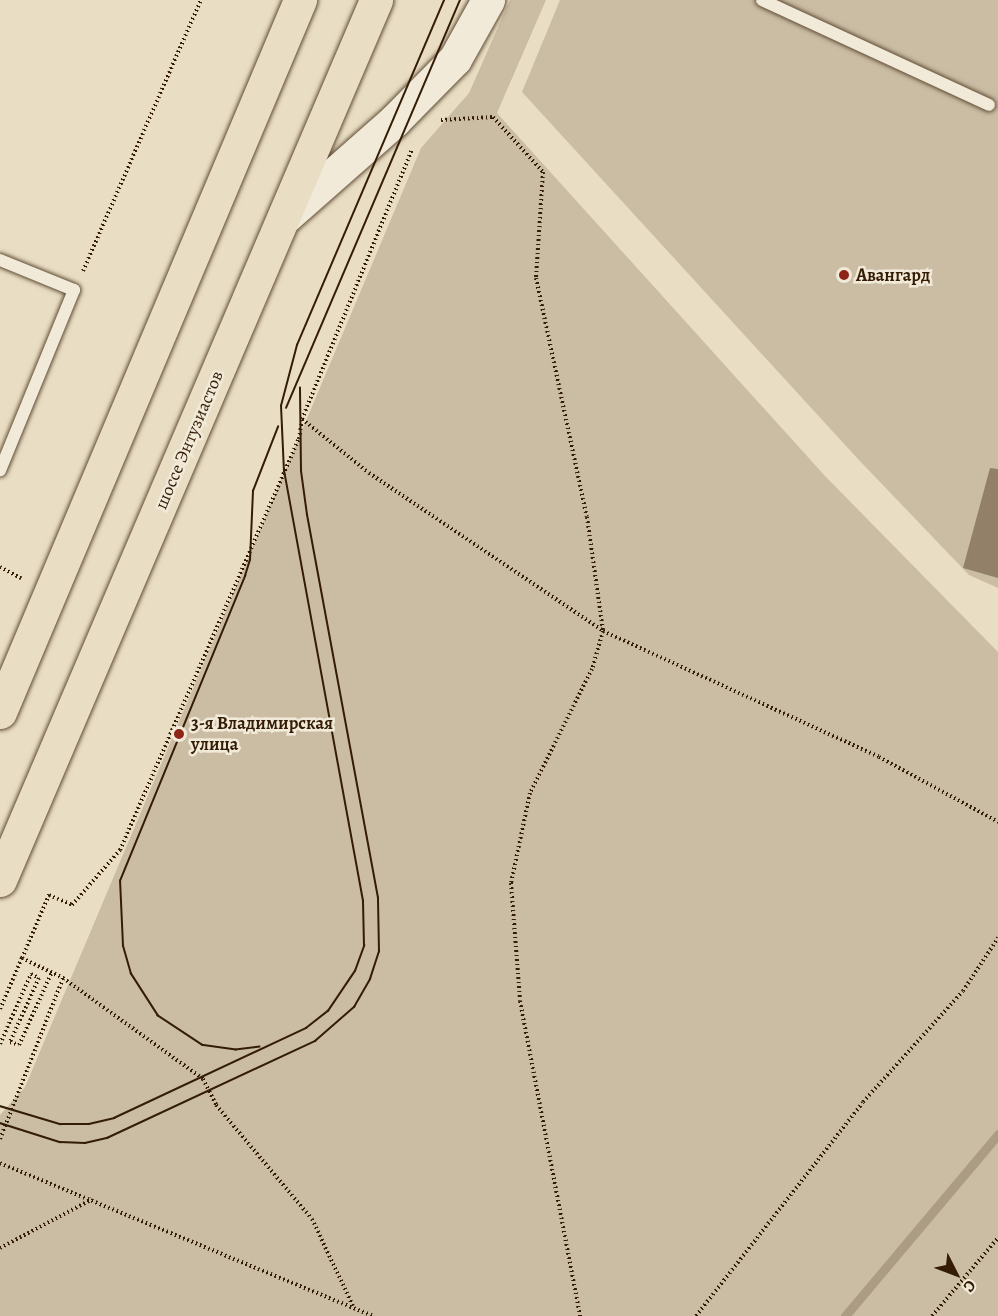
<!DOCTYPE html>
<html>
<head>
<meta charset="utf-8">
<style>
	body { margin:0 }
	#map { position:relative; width:998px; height:1316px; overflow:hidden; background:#e9dec4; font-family:Alegreya,serif }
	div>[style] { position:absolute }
	.green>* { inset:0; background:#cabda4 }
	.stream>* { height:9px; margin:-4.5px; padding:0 4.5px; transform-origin:4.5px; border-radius:4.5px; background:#ab9c83 }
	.building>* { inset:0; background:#928168 }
	.path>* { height:4px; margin-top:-2px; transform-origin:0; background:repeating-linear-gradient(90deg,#341c05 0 1.5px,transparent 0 4.5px) }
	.roads { filter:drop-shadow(0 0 2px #614c35) drop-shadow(0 0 2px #614c35) }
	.lane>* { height:12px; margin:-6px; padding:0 6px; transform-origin:6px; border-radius:6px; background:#f1ead9 }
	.secondary>* { height:33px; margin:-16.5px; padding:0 16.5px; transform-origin:16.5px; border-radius:16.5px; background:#f1ead9 }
	.primary>* { height:33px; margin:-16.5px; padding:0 16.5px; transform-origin:16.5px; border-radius:16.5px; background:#e9dec4 }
	.tram>* { height:1.5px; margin:-0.75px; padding:0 0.75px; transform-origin:0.75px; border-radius:0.75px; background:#341c05 }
	.dots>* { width:16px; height:16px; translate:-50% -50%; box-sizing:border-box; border:3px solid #f1ead9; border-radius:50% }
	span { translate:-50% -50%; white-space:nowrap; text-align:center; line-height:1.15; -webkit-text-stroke:5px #f1ead9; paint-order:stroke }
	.poi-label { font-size:18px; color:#341c05; font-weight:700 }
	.left { translate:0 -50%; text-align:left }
	.street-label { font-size:18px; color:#341c05 }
	.north { position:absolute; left:926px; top:1244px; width:60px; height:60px; -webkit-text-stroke:4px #f1ead9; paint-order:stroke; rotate:132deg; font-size:16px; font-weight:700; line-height:24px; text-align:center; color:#341c05 }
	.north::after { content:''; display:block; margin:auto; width:21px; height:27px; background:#341c05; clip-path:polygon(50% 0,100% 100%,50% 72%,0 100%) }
</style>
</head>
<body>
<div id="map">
	<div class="green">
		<i style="clip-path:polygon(510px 0,546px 0,497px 113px,826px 477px,998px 652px,998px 1316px,0 1316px,0 1115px,25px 1087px,421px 148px,469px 93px)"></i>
		<i style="clip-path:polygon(560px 0,998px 0,998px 588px,969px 575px,857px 458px,522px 92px)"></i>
	</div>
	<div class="stream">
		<i style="left:845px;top:1316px;width:238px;rotate:-49.9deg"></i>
	</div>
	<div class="building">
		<i style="clip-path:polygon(990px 468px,998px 469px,998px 578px,963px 568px)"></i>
	</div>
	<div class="path">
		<i style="left:441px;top:120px;width:52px;rotate:-3.3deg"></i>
		<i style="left:493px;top:117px;width:74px;rotate:47.7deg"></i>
		<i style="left:543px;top:172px;width:106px;rotate:93.8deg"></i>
		<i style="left:536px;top:278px;width:244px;rotate:78deg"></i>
		<i style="left:587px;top:517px;width:115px;rotate:82deg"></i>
		<i style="left:603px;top:631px;width:40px;rotate:106deg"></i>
		<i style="left:592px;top:669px;width:139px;rotate:116.6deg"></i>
		<i style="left:530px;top:793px;width:92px;rotate:101.9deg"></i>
		<i style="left:511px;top:883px;width:118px;rotate:85.6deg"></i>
		<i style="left:520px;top:1001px;width:321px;rotate:79.2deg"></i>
		<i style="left:83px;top:271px;width:296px;rotate:-66.5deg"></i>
		<i style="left:302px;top:419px;width:86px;rotate:38.9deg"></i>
		<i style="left:369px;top:473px;width:282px;rotate:34deg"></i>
		<i style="left:603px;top:631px;width:303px;rotate:24.5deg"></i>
		<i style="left:879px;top:757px;width:136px;rotate:28.6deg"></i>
		<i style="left:0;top:567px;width:24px;rotate:28deg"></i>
		<i style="left:22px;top:958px;width:69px;rotate:-66.8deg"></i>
		<i style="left:49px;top:895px;width:25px;rotate:23deg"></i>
		<i style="left:72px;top:905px;width:73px;rotate:-48.9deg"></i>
		<i style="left:120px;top:850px;width:448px;rotate:-66.5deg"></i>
		<i style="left:299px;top:439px;width:20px;rotate:-81deg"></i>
		<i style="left:302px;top:419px;width:291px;rotate:-67.8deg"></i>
		<i style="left:0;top:1009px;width:56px;rotate:-66.7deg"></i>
		<i style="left:22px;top:958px;width:46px;rotate:26deg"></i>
		<i style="left:63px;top:978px;width:173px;rotate:35.8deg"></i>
		<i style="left:203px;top:1079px;width:29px;rotate:63deg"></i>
		<i style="left:216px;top:1105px;width:149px;rotate:49.9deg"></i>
		<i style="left:312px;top:1219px;width:96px;rotate:64.8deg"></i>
		<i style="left:0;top:1044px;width:77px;rotate:-66.1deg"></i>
		<i style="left:31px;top:974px;width:9px;rotate:27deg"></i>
		<i style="left:39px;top:978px;width:70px;rotate:114.4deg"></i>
		<i style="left:10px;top:1042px;width:9px;rotate:18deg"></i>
		<i style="left:19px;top:1045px;width:80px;rotate:-65.7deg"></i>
		<i style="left:0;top:1139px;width:173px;rotate:-68.6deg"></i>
		<i style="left:0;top:1163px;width:403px;rotate:22.3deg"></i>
		<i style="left:0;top:1248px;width:104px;rotate:-28deg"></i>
		<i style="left:696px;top:1316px;width:271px;rotate:-52deg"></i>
		<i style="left:863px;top:1102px;width:149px;rotate:-48deg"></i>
		<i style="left:963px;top:991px;width:64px;rotate:-56.6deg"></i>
		<i style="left:932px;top:1316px;width:102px;rotate:-49.8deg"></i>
	</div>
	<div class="roads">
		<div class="lane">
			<i style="left:762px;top:0;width:250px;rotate:24.8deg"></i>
			<i style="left:0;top:260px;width:80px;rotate:22.1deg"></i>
			<i style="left:74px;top:290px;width:195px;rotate:112.3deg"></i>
		</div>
		<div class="secondary">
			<i style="left:284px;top:218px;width:147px;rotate:-41.4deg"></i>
			<i style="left:394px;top:121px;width:87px;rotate:-45.5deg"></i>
			<i style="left:455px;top:59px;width:68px;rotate:-60.8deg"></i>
		</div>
		<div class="primary">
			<i style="left:0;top:712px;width:773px;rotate:-67.15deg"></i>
			<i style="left:0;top:880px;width:957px;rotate:-66.86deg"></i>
		</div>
	</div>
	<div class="tram">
		<i style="left:286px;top:408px;width:444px;rotate:-66.9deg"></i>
		<i style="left:260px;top:1047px;width:24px;rotate:173deg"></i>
		<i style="left:236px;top:1050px;width:34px;rotate:-172deg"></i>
		<i style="left:202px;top:1045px;width:53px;rotate:-146.6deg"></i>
		<i style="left:158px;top:1016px;width:50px;rotate:-122.7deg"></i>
		<i style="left:131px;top:974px;width:29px;rotate:-106deg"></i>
		<i style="left:123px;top:946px;width:65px;rotate:-92.6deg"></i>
		<i style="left:120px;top:881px;width:330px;rotate:-67.7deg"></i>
		<i style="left:245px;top:576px;width:17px;rotate:-73deg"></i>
		<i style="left:250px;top:560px;width:69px;rotate:-87.5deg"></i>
		<i style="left:253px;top:491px;width:69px;rotate:-68.7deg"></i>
		<i style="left:0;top:1106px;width:63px;rotate:16.7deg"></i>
		<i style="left:60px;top:1124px;width:29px"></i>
		<i style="left:89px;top:1124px;width:26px;rotate:-13deg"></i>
		<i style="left:114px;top:1118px;width:212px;rotate:-25.1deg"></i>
		<i style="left:306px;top:1028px;width:28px;rotate:-38deg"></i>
		<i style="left:328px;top:1011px;width:48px;rotate:-56deg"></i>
		<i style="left:355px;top:971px;width:27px;rotate:-70deg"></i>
		<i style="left:364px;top:946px;width:45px;rotate:-91.3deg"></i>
		<i style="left:363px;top:901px;width:436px;rotate:-100.4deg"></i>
		<i style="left:284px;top:472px;width:66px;rotate:-92.6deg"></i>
		<i style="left:281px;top:406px;width:63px;rotate:-75.3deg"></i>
		<i style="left:297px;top:345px;width:375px;rotate:-66.9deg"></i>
		<i style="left:0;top:1123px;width:63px;rotate:17.6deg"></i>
		<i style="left:60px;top:1142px;width:25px;rotate:2deg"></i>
		<i style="left:85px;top:1143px;width:23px;rotate:-13deg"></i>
		<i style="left:107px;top:1138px;width:230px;rotate:-25deg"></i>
		<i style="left:315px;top:1041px;width:52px;rotate:-41.1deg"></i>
		<i style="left:354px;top:1007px;width:32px;rotate:-60deg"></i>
		<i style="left:370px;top:979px;width:28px;rotate:-72deg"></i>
		<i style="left:379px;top:952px;width:54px;rotate:-91.1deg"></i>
		<i style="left:378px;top:898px;width:390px;rotate:-100.5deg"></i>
		<i style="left:307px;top:515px;width:44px;rotate:-97.8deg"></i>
		<i style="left:301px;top:471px;width:83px;rotate:-90.7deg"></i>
	</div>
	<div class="dots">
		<i style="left:844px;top:275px;background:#8f2418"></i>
		<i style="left:179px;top:734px;background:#8f2418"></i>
	</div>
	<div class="poi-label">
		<span class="left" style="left:856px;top:275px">Авангард</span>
		<span class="left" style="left:191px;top:734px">3-я Владимирская<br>улица</span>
	</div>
	<div class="street-label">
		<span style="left:189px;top:440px;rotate:-67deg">шоссе Энтузиастов</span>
	</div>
	<div class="north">С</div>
</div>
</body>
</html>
